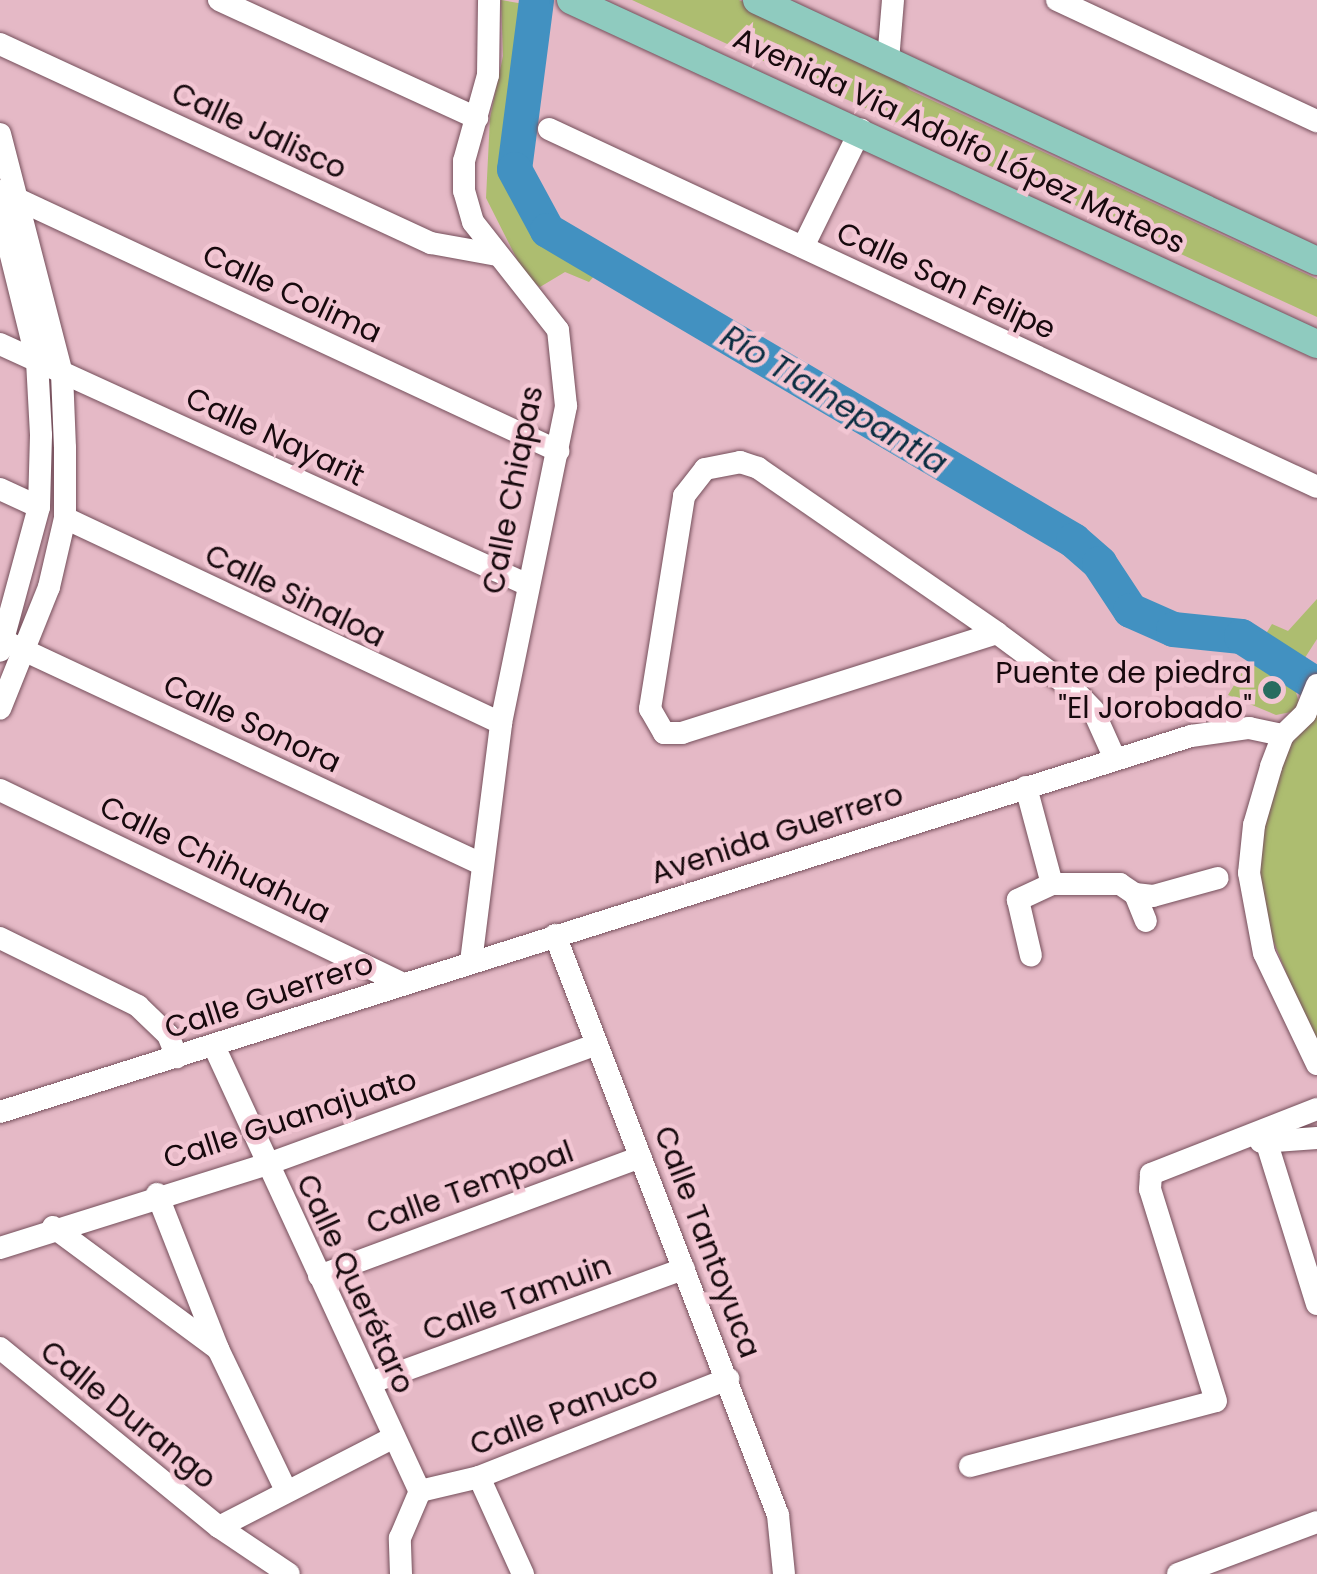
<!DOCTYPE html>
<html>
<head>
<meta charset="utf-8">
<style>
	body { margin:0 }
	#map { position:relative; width:1317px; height:1574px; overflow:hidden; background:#e5b9c6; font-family:Poppins,sans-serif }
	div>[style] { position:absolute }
	.green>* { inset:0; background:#adbd70 }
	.river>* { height:35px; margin:-17.5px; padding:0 17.5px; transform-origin:17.5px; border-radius:17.5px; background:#4291c1 }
	.roads { filter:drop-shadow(0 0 2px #754f5b) drop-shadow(0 0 2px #754f5b) }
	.minor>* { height:22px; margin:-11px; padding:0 11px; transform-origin:11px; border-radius:11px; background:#fff }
	.major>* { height:28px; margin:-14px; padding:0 14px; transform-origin:14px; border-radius:14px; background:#8fcbbf }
	.dots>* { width:28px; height:28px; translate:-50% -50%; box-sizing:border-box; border:5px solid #f2c6d3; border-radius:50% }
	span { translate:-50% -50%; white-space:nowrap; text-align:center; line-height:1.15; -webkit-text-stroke:9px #f2c6d3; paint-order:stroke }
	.street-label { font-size:30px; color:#17090d }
	.poi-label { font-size:30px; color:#17090d }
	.right { translate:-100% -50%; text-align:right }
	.water-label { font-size:32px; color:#0a2d41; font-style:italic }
</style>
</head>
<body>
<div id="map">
	<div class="green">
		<i style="clip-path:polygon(501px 0,524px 4px,527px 16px,505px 178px,532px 228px,595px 275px,589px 282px,565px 272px,540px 287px,525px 275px,486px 198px,490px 118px,503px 56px)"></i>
		<i style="clip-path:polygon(632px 0,739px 0,886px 66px,910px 90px,1317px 279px,1317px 317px)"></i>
		<i style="clip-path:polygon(1317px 599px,1317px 639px,1292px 678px,1301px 710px,1276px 715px,1228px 695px,1272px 624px,1288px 631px)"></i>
		<i style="clip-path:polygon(1317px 693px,1317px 1050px,1263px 915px,1255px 872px,1258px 825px,1291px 728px)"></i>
	</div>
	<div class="river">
		<i style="left:536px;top:0;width:170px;rotate:97.4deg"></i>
		<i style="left:514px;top:169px;width:69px;rotate:61.6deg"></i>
		<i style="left:547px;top:230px;width:611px;rotate:30.51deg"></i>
		<i style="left:1073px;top:540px;width:35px;rotate:41deg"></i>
		<i style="left:1099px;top:563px;width:56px;rotate:56.6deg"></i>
		<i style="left:1130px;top:610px;width:47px;rotate:23.8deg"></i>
		<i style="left:1173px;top:629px;width:68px;rotate:5.9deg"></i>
		<i style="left:1241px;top:636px;width:90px;rotate:32.8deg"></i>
	</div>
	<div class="roads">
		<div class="minor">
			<i style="left:219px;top:0;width:284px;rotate:24.6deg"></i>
			<i style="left:1057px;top:0;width:287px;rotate:25deg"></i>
			<i style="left:0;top:44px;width:475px;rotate:24.8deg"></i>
			<i style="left:431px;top:243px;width:68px;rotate:10.2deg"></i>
			<i style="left:888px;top:61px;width:61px;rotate:-85.3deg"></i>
			<i style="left:549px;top:129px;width:847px;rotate:24.99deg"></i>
			<i style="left:0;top:134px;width:247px;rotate:75.5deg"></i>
			<i style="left:62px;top:373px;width:75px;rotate:87.7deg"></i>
			<i style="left:65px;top:448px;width:70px;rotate:90deg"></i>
			<i style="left:65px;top:518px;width:71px;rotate:103.1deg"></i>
			<i style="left:49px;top:587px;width:131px;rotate:111.9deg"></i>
			<i style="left:0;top:191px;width:616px;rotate:24.98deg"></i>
			<i style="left:0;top:211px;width:154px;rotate:76.1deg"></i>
			<i style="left:37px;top:361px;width:74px;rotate:86.9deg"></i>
			<i style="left:41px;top:435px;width:72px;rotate:91.6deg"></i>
			<i style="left:39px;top:507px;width:149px;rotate:105.2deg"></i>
			<i style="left:803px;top:247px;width:131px;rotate:-63.8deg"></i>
			<i style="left:0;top:344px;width:578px;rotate:24.53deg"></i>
			<i style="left:0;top:489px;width:43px;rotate:24.8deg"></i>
			<i style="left:65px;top:518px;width:482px;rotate:25.2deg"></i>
			<i style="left:997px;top:633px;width:330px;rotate:162.4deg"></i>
			<i style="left:682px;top:733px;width:18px;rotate:180deg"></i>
			<i style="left:664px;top:733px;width:28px;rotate:-120deg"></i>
			<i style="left:650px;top:709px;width:216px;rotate:-80.9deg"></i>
			<i style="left:684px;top:496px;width:34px;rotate:-52deg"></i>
			<i style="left:705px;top:469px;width:36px;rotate:-11deg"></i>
			<i style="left:740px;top:462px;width:19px;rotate:18deg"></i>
			<i style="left:758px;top:468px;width:290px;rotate:34.6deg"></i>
			<i style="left:997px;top:633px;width:96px;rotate:36.5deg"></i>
			<i style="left:1074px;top:690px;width:28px;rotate:46deg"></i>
			<i style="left:1093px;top:710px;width:54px;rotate:65.8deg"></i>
			<i style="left:0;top:639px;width:529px;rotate:25.06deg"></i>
			<i style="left:1317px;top:685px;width:31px;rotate:112deg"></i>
			<i style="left:1305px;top:714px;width:30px;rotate:136deg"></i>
			<i style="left:1283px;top:735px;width:34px;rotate:111deg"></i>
			<i style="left:1271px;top:767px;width:60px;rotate:106.3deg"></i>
			<i style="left:1254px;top:825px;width:48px;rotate:95.9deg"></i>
			<i style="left:1249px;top:873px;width:81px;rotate:79.4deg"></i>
			<i style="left:1264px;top:953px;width:123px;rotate:64.5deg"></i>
			<i style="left:1026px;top:787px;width:100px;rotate:75deg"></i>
			<i style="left:1052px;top:884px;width:38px;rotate:155deg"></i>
			<i style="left:1018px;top:900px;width:57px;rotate:76.9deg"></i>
			<i style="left:0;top:790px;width:448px;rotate:25.7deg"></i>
			<i style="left:1052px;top:884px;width:68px"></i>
			<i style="left:1120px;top:884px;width:18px;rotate:34deg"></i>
			<i style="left:1135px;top:894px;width:29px;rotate:68deg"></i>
			<i style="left:1135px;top:894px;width:18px;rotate:6deg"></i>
			<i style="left:1153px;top:896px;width:67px;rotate:-15.5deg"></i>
			<i style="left:555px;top:935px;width:621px;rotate:68.97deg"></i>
			<i style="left:778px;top:1515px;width:59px;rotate:84.2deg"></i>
			<i style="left:0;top:938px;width:154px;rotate:26.2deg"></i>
			<i style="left:138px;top:1006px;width:42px;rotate:44deg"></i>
			<i style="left:168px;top:1035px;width:24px;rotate:68deg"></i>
			<i style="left:471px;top:962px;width:241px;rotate:-82.8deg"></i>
			<i style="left:501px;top:723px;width:324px;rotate:-78.4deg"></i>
			<i style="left:566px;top:406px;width:76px;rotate:-96deg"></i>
			<i style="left:558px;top:330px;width:137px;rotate:-128.2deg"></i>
			<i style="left:473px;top:222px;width:32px;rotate:-106deg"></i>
			<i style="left:464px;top:191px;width:30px;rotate:-90deg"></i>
			<i style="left:464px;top:161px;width:89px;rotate:-74.4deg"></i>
			<i style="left:488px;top:75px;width:75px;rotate:-89.2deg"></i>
			<i style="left:214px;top:1046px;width:490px;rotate:65.2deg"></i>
			<i style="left:0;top:1112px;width:1249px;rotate:-17.52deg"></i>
			<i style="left:1191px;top:736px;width:59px;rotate:-7.9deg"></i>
			<i style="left:1249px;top:728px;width:35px;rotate:12deg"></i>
			<i style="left:1264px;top:1134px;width:178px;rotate:72.7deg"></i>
			<i style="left:1261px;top:1142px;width:56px;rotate:-4.1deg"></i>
			<i style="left:157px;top:1194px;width:167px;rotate:68.5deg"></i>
			<i style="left:218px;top:1349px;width:154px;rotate:64.3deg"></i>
			<i style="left:53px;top:1227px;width:205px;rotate:36.5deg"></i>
			<i style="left:0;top:1248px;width:278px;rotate:-17.4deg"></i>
			<i style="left:265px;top:1165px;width:353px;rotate:-20deg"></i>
			<i style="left:319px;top:1276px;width:343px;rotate:-20.3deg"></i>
			<i style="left:0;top:1348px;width:283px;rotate:39.3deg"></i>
			<i style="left:219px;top:1527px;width:84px;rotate:33.9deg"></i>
			<i style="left:370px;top:1383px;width:334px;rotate:-20deg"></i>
			<i style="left:970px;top:1466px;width:254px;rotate:-14.8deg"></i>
			<i style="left:1216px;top:1401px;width:222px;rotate:-107.3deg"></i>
			<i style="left:1150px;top:1189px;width:15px;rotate:-86deg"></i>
			<i style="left:1151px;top:1174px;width:178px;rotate:-21.4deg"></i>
			<i style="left:479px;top:1477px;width:107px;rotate:65.6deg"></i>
			<i style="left:420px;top:1491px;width:61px;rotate:-13.3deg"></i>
			<i style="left:479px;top:1477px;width:268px;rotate:-21.5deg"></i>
			<i style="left:219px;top:1527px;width:197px;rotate:-27.2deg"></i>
			<i style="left:401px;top:1574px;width:36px;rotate:-92deg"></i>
			<i style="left:400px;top:1538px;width:51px;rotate:-66.9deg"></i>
			<i style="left:1178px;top:1574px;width:148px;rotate:-20.5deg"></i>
		</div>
		<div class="major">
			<i style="left:571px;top:0;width:821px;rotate:24.76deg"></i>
			<i style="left:757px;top:0;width:618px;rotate:24.99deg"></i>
		</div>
	</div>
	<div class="dots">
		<i style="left:1272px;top:690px;background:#276c5f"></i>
	</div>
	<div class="street-label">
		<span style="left:259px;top:131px;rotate:25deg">Calle Jalisco</span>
		<span style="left:959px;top:141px;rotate:25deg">Avenida Via Adolfo López Mateos</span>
		<span style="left:946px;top:281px;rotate:25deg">Calle San Felipe</span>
		<span style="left:292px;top:294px;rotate:25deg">Calle Colima</span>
		<span style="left:275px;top:437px;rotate:25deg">Calle Nayarit</span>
		<span style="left:513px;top:490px;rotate:-79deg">Calle Chiapas</span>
		<span style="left:295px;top:596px;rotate:26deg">Calle Sinaloa</span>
		<span style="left:252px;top:724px;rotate:25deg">Calle Sonora</span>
		<span style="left:777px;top:834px;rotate:-18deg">Avenida Guerrero</span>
		<span style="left:215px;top:860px;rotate:26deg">Calle Chihuahua</span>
		<span style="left:269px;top:996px;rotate:-18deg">Calle Guerrero</span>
		<span style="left:290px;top:1119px;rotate:-18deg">Calle Guanajuato</span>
		<span style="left:470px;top:1188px;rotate:-20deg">Calle Tempoal</span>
		<span style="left:707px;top:1242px;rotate:69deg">Calle Tantoyuca</span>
		<span style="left:355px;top:1284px;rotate:65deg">Calle Querétaro</span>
		<span style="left:517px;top:1298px;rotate:-20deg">Calle Tamuin</span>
		<span style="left:564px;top:1411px;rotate:-21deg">Calle Panuco</span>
		<span style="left:128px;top:1415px;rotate:39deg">Calle Durango</span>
	</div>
	<div class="poi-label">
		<span class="right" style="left:1252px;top:690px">Puente de piedra<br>"El Jorobado"</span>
	</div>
	<div class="water-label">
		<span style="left:834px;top:400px;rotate:31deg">Río Tlalnepantla</span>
	</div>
</div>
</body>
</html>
